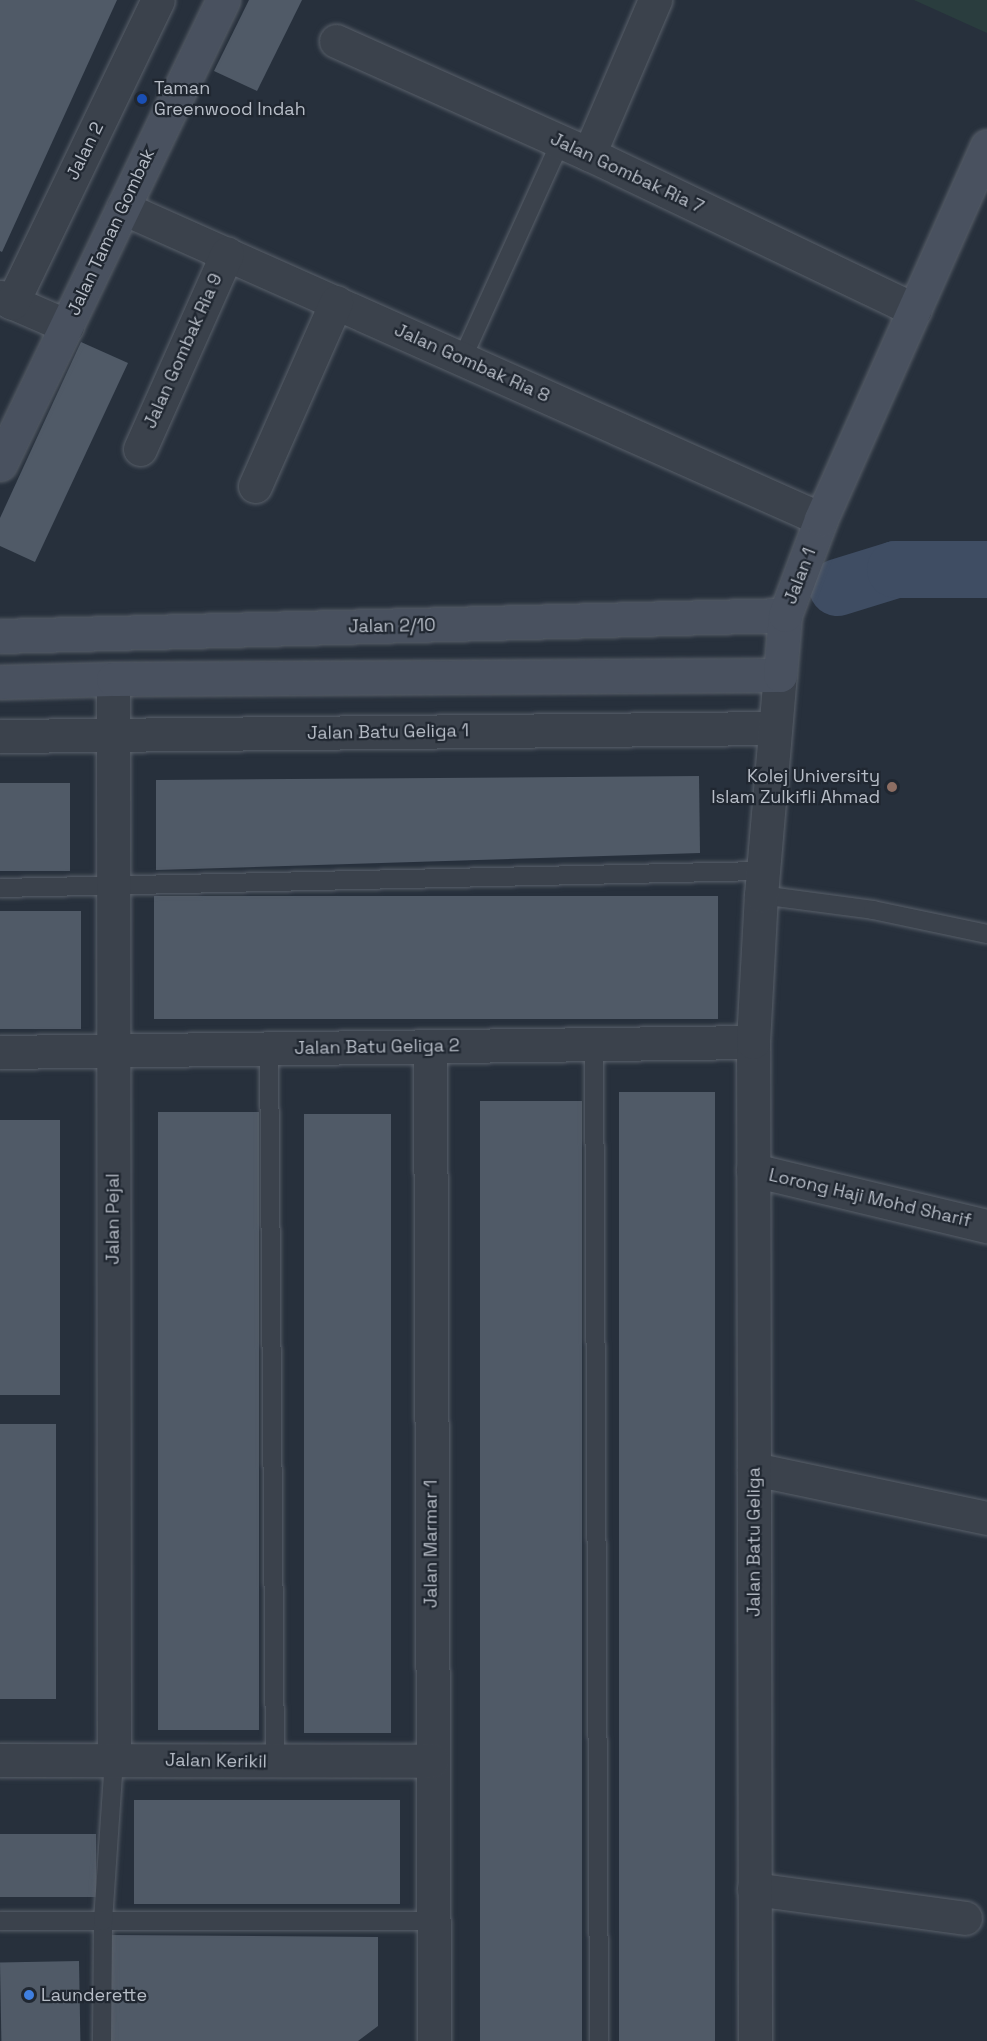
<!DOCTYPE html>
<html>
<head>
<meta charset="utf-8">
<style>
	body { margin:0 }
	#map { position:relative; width:987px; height:2041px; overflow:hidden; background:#27303c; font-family:"Space Grotesk",sans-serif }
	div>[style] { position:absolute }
	.green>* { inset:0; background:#2a3d3e }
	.water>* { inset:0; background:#3f4d63 }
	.river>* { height:57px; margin:-28.5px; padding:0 28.5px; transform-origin:28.5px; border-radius:28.5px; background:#3f4d63 }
	.building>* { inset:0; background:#505a67; transform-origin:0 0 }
	.roads { filter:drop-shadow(0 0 2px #59606a) drop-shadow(0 0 2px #59606a) }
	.lane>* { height:18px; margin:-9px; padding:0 9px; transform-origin:9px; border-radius:9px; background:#3b424c }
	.street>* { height:33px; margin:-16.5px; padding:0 16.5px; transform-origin:16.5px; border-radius:16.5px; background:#3b424c }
	.secondary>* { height:33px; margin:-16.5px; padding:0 16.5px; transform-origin:16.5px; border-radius:16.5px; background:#49515f }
	.dots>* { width:16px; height:16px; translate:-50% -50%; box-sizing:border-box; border:3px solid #202731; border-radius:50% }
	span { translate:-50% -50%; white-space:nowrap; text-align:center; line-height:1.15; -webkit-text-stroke:4.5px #202731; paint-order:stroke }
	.poi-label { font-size:18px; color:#b7bdc7 }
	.left { translate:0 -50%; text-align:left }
	.right { translate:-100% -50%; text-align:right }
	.street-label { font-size:18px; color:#b7bdc7 }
</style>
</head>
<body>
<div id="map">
	<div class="green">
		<i style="clip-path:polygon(914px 0,987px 0,987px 33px)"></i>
	</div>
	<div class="water">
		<i style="clip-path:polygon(904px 546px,987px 548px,987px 594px,899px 595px,836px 612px,845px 565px)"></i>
	</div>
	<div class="river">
		<i style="left:837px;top:587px;width:61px;rotate:-17.2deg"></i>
		<i style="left:895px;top:569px;width:92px"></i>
	</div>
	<div class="building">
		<i style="clip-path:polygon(0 0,117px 0,2px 252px,0 251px)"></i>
		<i style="clip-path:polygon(249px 0,302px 0,257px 91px,214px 71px)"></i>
		<i style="clip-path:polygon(81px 342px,128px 363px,35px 562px,0 546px,0 518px)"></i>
		<i style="clip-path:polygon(699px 776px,700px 853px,156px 870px,156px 780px)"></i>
		<i style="left:70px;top:783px;width:88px;height:70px;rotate:90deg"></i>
		<i style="left:718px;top:896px;width:123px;height:564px;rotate:90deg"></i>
		<i style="left:81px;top:911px;width:118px;height:81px;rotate:90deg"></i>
		<i style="left:715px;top:1092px;width:949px;height:96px;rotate:90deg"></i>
		<i style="left:582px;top:1101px;width:940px;height:102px;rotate:90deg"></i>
		<i style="left:259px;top:1112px;width:618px;height:101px;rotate:90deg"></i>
		<i style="left:391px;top:1114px;width:619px;height:87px;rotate:90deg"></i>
		<i style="left:0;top:1120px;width:60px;height:275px"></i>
		<i style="left:56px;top:1424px;width:275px;height:56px;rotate:90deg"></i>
		<i style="left:134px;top:1800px;width:266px;height:104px"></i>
		<i style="left:96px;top:1834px;width:63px;height:96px;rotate:90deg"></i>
		<i style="clip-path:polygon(111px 1935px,378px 1937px,378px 2026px,358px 2041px,111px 2041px)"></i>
		<i style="left:79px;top:1961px;width:80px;height:79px;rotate:89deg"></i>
	</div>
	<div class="roads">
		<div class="lane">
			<i style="left:462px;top:359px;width:239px;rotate:-65.6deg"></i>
			<i style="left:0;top:888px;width:763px;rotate:-1.28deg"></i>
			<i style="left:761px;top:895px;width:113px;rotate:7.6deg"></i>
			<i style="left:873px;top:910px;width:116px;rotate:11.9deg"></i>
			<i style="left:594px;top:1044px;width:997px;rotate:89.71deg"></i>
			<i style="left:269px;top:1048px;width:714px;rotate:89.52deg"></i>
			<i style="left:0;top:1921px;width:434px"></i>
			<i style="left:102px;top:2041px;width:120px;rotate:-89.5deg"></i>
			<i style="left:103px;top:1921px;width:161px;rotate:-86.1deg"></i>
		</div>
		<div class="street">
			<i style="left:336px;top:41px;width:277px;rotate:24.1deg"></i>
			<i style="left:589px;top:154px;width:361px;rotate:25.6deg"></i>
			<i style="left:589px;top:154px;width:168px;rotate:-66.8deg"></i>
			<i style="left:123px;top:208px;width:764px;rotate:24.02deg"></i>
			<i style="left:0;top:297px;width:73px;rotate:23.4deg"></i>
			<i style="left:12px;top:303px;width:336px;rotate:-64.3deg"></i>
			<i style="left:140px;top:449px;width:214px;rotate:-66deg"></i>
			<i style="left:255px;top:486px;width:201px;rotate:-66.2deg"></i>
			<i style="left:113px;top:679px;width:1081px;rotate:89.95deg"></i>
			<i style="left:0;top:736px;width:775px;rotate:-0.59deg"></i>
			<i style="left:430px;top:1046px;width:995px;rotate:89.77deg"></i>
			<i style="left:0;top:1052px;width:753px;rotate:-0.76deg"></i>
			<i style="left:753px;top:1170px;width:241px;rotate:13.5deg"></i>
			<i style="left:754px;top:1469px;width:238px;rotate:11.9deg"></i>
			<i style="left:0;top:1760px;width:432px;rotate:0.1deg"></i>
			<i style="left:754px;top:1889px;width:213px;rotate:7.8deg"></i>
			<i style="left:755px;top:2041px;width:999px;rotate:-90.11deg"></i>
			<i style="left:753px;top:1042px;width:147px;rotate:-86.9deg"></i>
			<i style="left:761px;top:895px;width:221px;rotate:-85.1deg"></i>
		</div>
		<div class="secondary">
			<i style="left:0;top:464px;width:515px;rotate:-64.33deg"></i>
			<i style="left:0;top:636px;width:785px;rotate:-1.53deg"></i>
			<i style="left:0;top:682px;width:113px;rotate:-1.5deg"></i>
			<i style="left:113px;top:679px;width:667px;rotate:-0.34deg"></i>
			<i style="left:780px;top:675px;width:60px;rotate:-85.2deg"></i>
			<i style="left:785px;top:615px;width:103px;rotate:-69.4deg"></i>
			<i style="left:821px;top:519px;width:408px;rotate:-66deg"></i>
		</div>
	</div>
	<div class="dots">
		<i style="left:142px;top:99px;background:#1a4fb4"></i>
		<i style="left:892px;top:787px;background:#8d6e63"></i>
		<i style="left:29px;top:1995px;background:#3f7fe0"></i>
	</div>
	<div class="poi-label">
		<span class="left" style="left:154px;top:99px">Taman<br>Greenwood Indah</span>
		<span class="right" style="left:880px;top:787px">Kolej University<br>Islam Zulkifli Ahmad</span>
		<span class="left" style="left:41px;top:1995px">Launderette</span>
	</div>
	<div class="street-label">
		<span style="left:85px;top:151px;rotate:-64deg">Jalan 2</span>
		<span style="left:627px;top:173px;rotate:25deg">Jalan Gombak Ria 7</span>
		<span style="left:111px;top:232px;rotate:-65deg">Jalan Taman Gombak</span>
		<span style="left:183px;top:351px;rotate:-66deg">Jalan Gombak Ria 9</span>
		<span style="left:472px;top:363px;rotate:24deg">Jalan Gombak Ria 8</span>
		<span style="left:800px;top:576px;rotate:-69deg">Jalan 1</span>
		<span style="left:392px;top:626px;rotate:-1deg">Jalan 2/10</span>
		<span style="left:388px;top:732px;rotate:-1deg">Jalan Batu Geliga 1</span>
		<span style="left:377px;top:1047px;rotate:-1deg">Jalan Batu Geliga 2</span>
		<span style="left:870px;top:1198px;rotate:13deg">Lorong Haji Mohd Sharif</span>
		<span style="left:113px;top:1219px;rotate:-90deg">Jalan Pejal</span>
		<span style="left:754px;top:1542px;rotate:-90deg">Jalan Batu Geliga</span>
		<span style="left:431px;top:1544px;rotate:-90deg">Jalan Marmar 1</span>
		<span style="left:216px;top:1761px;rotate:1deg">Jalan Kerikil</span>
	</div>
</div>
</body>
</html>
